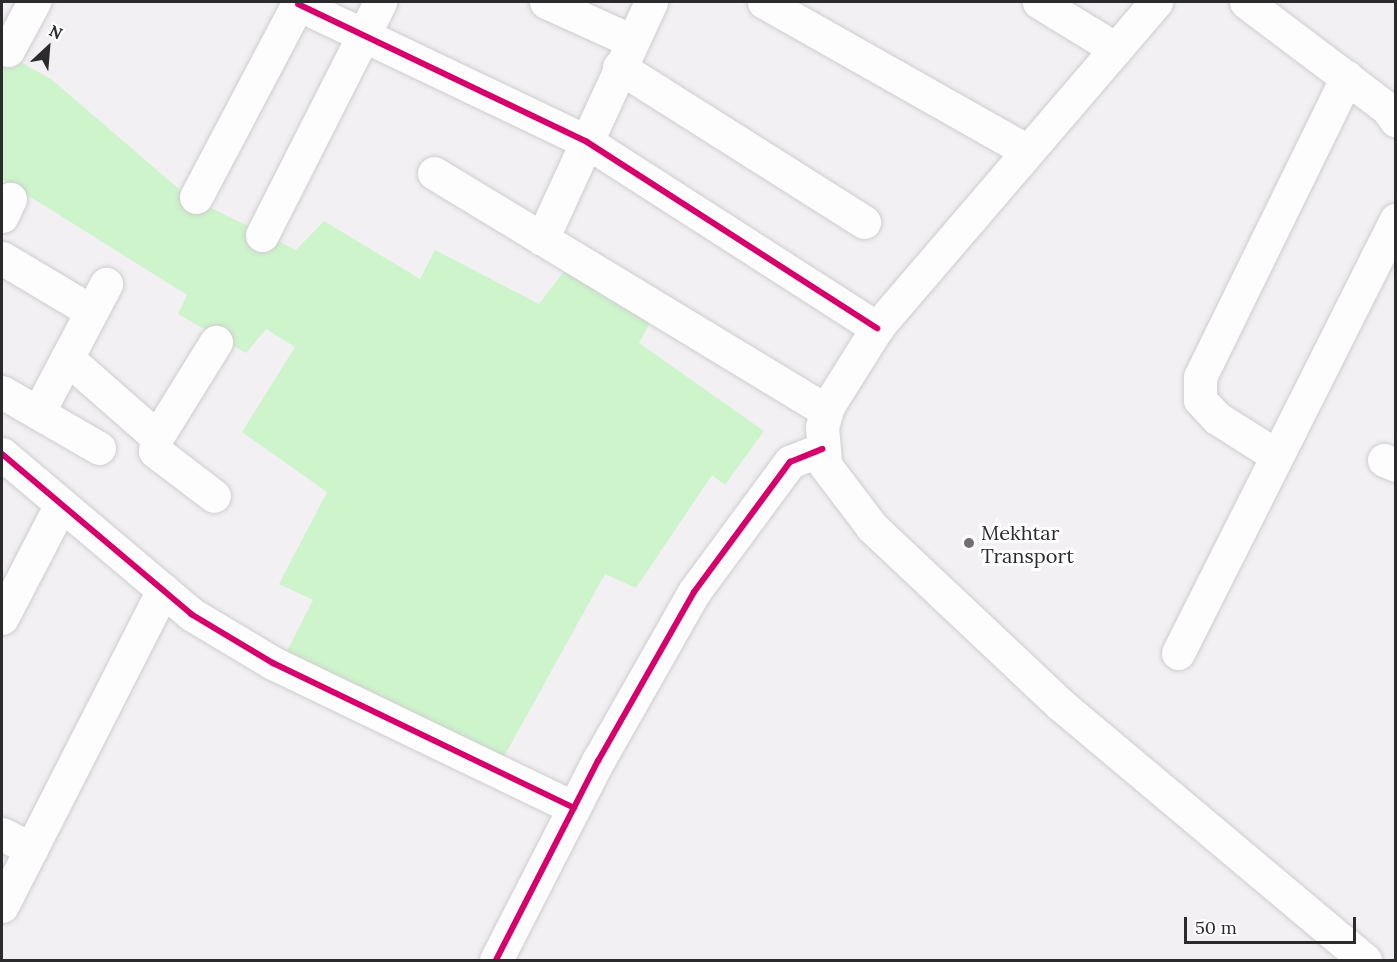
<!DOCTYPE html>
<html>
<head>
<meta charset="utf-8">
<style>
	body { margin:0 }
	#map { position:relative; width:1397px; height:962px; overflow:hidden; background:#f2f0f3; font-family:Lora,serif }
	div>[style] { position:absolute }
	.green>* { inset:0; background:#cdf4cb }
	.roads { filter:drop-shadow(0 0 2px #cfcdcf) drop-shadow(0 0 2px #cfcdcf) }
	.minor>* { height:33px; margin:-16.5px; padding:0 16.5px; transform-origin:16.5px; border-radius:16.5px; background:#fdfdfd }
	.major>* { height:33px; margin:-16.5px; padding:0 16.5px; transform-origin:16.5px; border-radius:16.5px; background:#fdfdfd }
	.cycleway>* { height:6px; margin:-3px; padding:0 3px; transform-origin:3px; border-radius:3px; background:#d6006c }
	.dots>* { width:16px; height:16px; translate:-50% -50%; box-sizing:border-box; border:3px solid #fefdff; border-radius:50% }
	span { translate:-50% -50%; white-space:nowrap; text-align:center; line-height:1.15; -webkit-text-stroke:6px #fefdff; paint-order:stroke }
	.poi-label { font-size:20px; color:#2b2a2c }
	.left { translate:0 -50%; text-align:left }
	.frame { position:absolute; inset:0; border:3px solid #2b2a2c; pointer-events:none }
	.north { position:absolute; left:18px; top:18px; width:60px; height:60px; -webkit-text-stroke:4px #fefdff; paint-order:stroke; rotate:26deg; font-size:16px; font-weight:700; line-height:24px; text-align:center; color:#2b2a2c }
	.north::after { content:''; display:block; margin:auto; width:21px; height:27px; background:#2b2a2c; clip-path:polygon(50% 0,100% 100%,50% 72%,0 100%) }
	.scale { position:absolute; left:1184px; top:917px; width:172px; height:27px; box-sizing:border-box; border:3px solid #2b2a2c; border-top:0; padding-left:8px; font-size:18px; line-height:21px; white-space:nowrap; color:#2b2a2c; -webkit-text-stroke:4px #fefdff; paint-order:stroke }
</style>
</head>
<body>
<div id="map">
	<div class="green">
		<i style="clip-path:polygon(2px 52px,51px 79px,187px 196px,296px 250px,324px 221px,420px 279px,435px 250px,539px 304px,568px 266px,657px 309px,639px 343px,764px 431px,725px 485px,712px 475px,636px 588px,605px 574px,502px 760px,287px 651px,313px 600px,279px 584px,327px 492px,242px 432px,295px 347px,266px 329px,246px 353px,178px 314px,187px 295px,2px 179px)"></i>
	</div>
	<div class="roads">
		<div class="minor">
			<i style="left:546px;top:2px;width:94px;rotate:24.4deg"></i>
			<i style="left:764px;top:2px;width:302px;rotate:29.5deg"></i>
			<i style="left:1039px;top:2px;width:90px;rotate:31.4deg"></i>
			<i style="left:1246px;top:2px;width:178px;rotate:37deg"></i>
			<i style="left:1388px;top:109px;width:14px;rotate:56deg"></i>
			<i style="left:298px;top:4px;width:320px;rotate:25.5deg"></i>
			<i style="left:587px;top:142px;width:345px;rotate:32.7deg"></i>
			<i style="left:8px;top:50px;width:55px;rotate:-61.6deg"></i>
			<i style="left:619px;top:67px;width:290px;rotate:32.3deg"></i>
			<i style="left:434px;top:173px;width:459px;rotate:31.2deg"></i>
			<i style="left:196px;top:197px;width:221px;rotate:-62.2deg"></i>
			<i style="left:2px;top:216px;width:19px;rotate:-65deg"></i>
			<i style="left:262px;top:235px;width:261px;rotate:-63.1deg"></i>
			<i style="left:542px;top:239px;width:261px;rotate:-65.3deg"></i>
			<i style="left:2px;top:258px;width:104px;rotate:30.8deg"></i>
			<i style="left:67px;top:358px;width:120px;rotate:41.3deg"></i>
			<i style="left:157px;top:437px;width:14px;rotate:98deg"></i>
			<i style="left:155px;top:451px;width:74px;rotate:37.3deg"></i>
			<i style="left:2px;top:392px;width:112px;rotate:30deg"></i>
			<i style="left:38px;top:413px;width:146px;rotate:-62.2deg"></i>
			<i style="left:157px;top:437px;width:112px;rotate:-58.2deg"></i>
			<i style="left:2px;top:454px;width:248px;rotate:40.2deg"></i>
			<i style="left:191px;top:614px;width:96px;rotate:30.9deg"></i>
			<i style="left:273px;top:663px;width:334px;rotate:25.7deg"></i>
			<i style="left:1277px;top:456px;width:71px;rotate:-147.7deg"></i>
			<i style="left:1217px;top:418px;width:25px;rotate:-133deg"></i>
			<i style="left:1200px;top:400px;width:23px;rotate:-90deg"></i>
			<i style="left:1200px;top:377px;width:334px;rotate:-63.9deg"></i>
			<i style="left:1384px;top:460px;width:13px;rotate:23deg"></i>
			<i style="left:2px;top:618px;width:128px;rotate:-62.6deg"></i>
			<i style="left:1178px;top:653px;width:485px;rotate:-63.3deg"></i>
			<i style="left:2px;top:834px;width:33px;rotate:27deg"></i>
			<i style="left:2px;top:906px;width:355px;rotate:-63deg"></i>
			<i style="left:496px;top:960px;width:224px;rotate:-62.9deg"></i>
			<i style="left:598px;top:761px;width:194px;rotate:-60.4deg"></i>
			<i style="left:694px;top:592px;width:162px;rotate:-53.6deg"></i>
			<i style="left:790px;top:462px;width:35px;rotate:-22deg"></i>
		</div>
		<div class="major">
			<i style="left:1156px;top:2px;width:429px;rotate:130.6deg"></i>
			<i style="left:877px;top:328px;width:92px;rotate:122.1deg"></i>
			<i style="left:828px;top:406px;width:22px;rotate:106deg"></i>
			<i style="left:822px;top:427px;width:38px;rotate:85deg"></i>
			<i style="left:825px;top:465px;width:78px;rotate:52.8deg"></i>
			<i style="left:872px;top:527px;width:260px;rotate:43.3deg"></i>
			<i style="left:1061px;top:705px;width:397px;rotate:40deg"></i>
		</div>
	</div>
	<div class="cycleway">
		<i style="left:298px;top:4px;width:320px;rotate:25.5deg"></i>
		<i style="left:587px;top:142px;width:345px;rotate:32.7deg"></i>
		<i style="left:2px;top:454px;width:248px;rotate:40.2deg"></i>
		<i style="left:191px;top:614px;width:96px;rotate:30.9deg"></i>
		<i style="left:273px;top:663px;width:334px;rotate:25.7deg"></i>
		<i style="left:496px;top:960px;width:224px;rotate:-62.9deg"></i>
		<i style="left:598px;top:761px;width:194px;rotate:-60.4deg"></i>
		<i style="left:694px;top:592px;width:162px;rotate:-53.6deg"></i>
		<i style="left:790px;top:462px;width:35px;rotate:-22deg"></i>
	</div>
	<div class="dots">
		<i style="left:969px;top:543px;background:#716f72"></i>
	</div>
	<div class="poi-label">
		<span class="left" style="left:981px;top:544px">Mekhtar<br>Transport</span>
	</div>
	<div class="frame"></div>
	<div class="north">N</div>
	<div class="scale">50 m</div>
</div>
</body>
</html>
